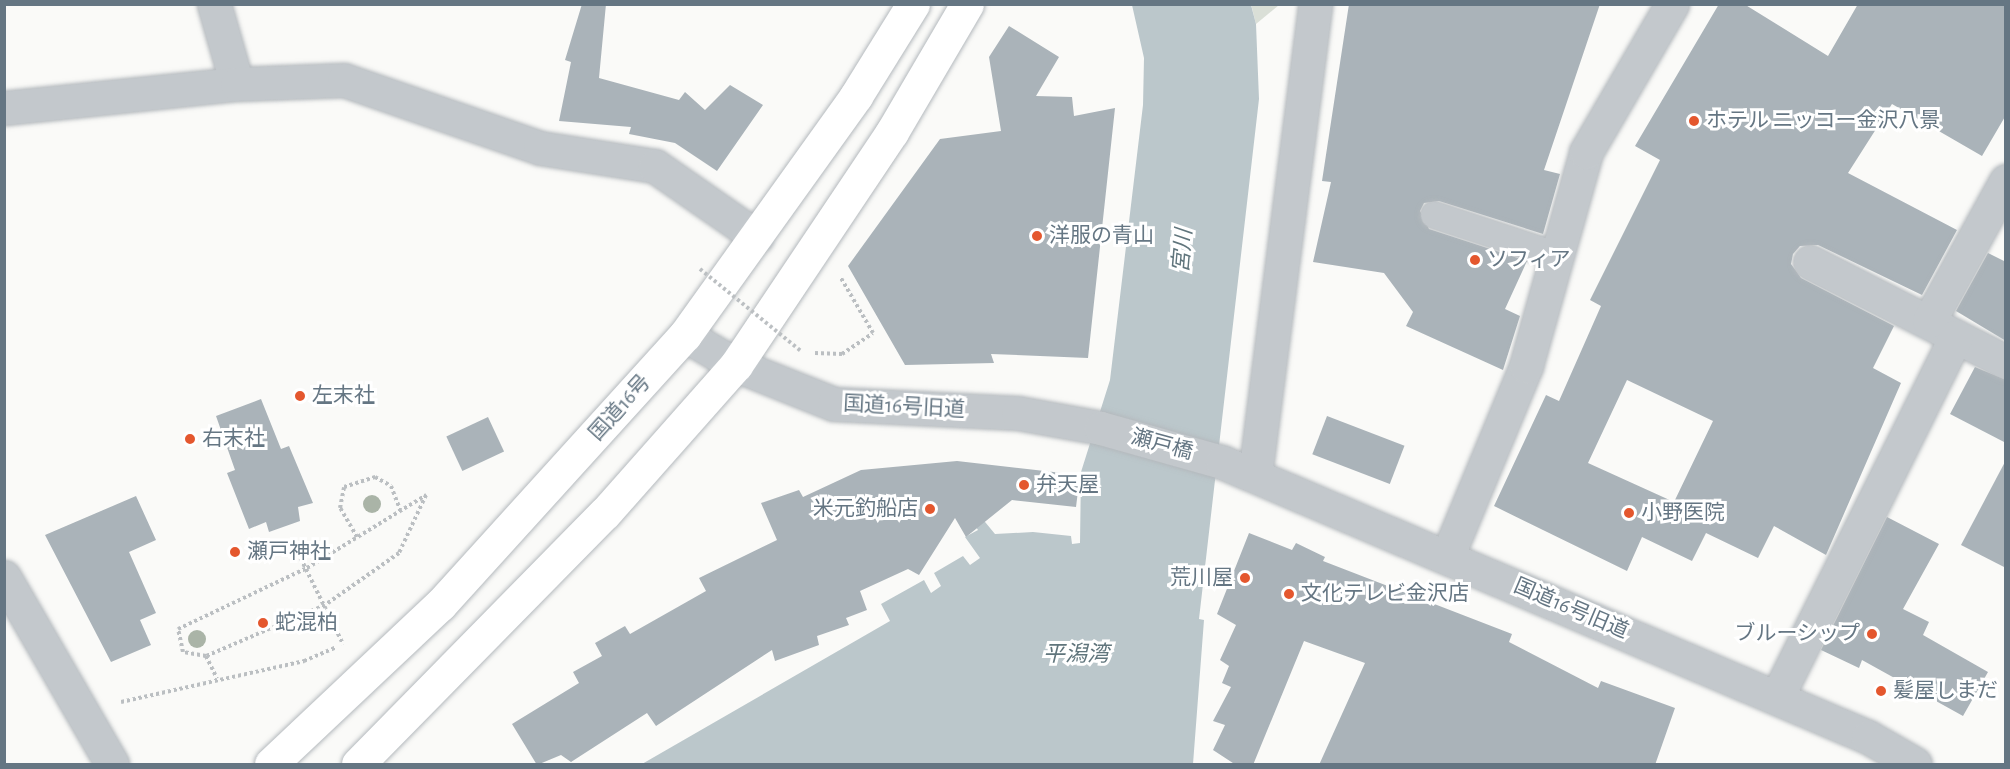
<!DOCTYPE html>
<html>
<head>
<meta charset="utf-8">
<style>
	body { margin:0 }
	#map { position:relative; width:2010px; height:769px; overflow:hidden; background:#fafaf8; font-family:"Alegreya Sans","Noto Sans JP",sans-serif }
	div>[style] { position:absolute }
	.green>* { inset:0; background:#dadfd7 }
	.water>* { inset:0; background:#bbc7cb }
	.building>* { inset:0; background:#aab3b9; transform-origin:0 0 }
	.path>* { height:4px; margin-top:-2px; transform-origin:0; background:repeating-linear-gradient(90deg,#bbbfc2 0 3px,transparent 0 6px) }
	.roads { filter:drop-shadow(0 0 2px #b4b9bd) drop-shadow(0 0 2px #b4b9bd) }
	.service>* { height:26px; margin:-13px; padding:0 13px; transform-origin:13px; border-radius:13px; background:#c3c8cc }
	.minor>* { height:33px; margin:-16.5px; padding:0 16.5px; transform-origin:16.5px; border-radius:16.5px; background:#c3c8cc }
	.tertiary>* { height:33px; margin:-16.5px; padding:0 16.5px; transform-origin:16.5px; border-radius:16.5px; background:#c3c8cc }
	.trunk>* { height:33px; margin:-16.5px; padding:0 16.5px; transform-origin:16.5px; border-radius:16.5px; background:#fff }
	.path-bridge>* { height:4px; margin-top:-2px; transform-origin:0; background:repeating-linear-gradient(90deg,#bbbfc2 0 3px,transparent 0 6px) }
	.trees>* { width:18px; height:18px; margin:-9px; border-radius:50%; background:#aab4a7 }
	.dots>* { width:16px; height:16px; translate:-50% -50%; box-sizing:border-box; border:3px solid #fff; border-radius:50% }
	span { translate:-50% -50%; white-space:nowrap; text-align:center; line-height:1.15; -webkit-text-stroke:6px #fff; paint-order:stroke }
	.poi-label { font-size:21px; color:#657683 }
	.left { translate:0 -50%; text-align:left }
	.right { translate:-100% -50%; text-align:right }
	.street-label { font-size:21px; color:#657683 }
	.water-label { font-size:22px; color:#60757c; font-style:italic }
	.frame { position:absolute; inset:0; border:6px solid #657683; pointer-events:none }
</style>
</head>
<body>
<div id="map">
	<div class="green">
		<i style="clip-path:polygon(1251px 4px,1279px 5px,1256px 24px)"></i>
	</div>
	<div class="water">
		<i style="clip-path:polygon(1132px 5px,1251px 5px,1256px 24px,1259px 99px,1199px 619px,1204px 620px,1193px 764px,642px 764px,890px 621px,881px 604px,924px 580px,931px 593px,941px 586px,934px 573px,963px 556px,970px 565px,980px 558px,965px 537px,978px 530px,964px 510px,971px 505px,995px 534px,1033px 532px,1071px 536px,1072px 544px,1080px 543px,1081px 472px,1110px 380px,1143px 105px,1144px 58px)"></i>
	</div>
	<div class="building">
		<i style="clip-path:polygon(582px 4px,606px 4px,599px 78px,679px 100px,685px 92px,705px 110px,730px 85px,763px 105px,717px 171px,675px 143px,629px 134px,631px 127px,559px 121px,571px 62px,565px 60px)"></i>
		<i style="clip-path:polygon(1349px 4px,1600px 4px,1544px 170px,1560px 174px,1543px 234px,1439px 201px,1424px 203px,1420px 211px,1429px 229px,1527px 261px,1505px 309px,1520px 316px,1503px 370px,1406px 326px,1413px 312px,1384px 273px,1313px 262px,1331px 182px,1322px 181px)"></i>
		<i style="clip-path:polygon(evenodd,1719px 4px,1744px 4px,1828px 56px,1858px 4px,2006px 4px,2006px 115px,1982px 156px,1892px 104px,1848px 173px,1957px 230px,1922px 295px,1818px 245px,1800px 246px,1793px 254px,1791px 264px,1801px 278px,1894px 326px,1873px 368px,1901px 383px,1826px 555px,1774px 526px,1758px 558px,1706px 533px,1692px 561px,1642px 537px,1627px 571px,1494px 506px,1546px 395px,1559px 401px,1601px 306px,1590px 300px,1660px 160px,1635px 146px,1719px 4px,1627px 380px,1713px 421px,1674px 502px,1588px 463px,1627px 380px)"></i>
		<i style="clip-path:polygon(1009px 26px,1059px 57px,1036px 96px,1072px 97px,1074px 116px,1115px 108px,1088px 358px,991px 354px,994px 363px,905px 365px,848px 266px,940px 139px,1001px 131px,989px 57px)"></i>
		<i style="clip-path:polygon(1988px 253px,2006px 262px,2006px 341px,1956px 311px)"></i>
		<i style="clip-path:polygon(1975px 367px,2006px 380px,2006px 443px,1950px 414px)"></i>
		<i style="clip-path:polygon(261px 399px,281px 449px,289px 446px,313px 503px,298px 507px,300px 521px,269px 532px,266px 522px,249px 529px,227px 473px,235px 470px,216px 416px)"></i>
		<i style="left:1327px;top:416px;width:83px;height:41px;rotate:21deg"></i>
		<i style="left:488px;top:417px;width:38px;height:46px;rotate:65deg"></i>
		<i style="clip-path:polygon(2006px 460px,2006px 568px,1961px 545px)"></i>
		<i style="clip-path:polygon(957px 461px,1080px 475px,1076px 507px,1012px 500px,966px 537px,955px 518px,919px 575px,908px 569px,860px 591px,867px 610px,846px 618px,849px 625px,817px 636px,819px 645px,775px 661px,772px 650px,656px 726px,647px 713px,571px 762px,561px 755px,537px 765px,512px 724px,579px 683px,573px 672px,602px 656px,595px 643px,625px 626px,630px 634px,706px 591px,699px 578px,777px 540px,761px 503px,799px 490px,803px 497px,861px 470px)"></i>
		<i style="clip-path:polygon(136px 496px,156px 540px,129px 552px,156px 613px,140px 620px,151px 645px,111px 662px,45px 535px)"></i>
		<i style="clip-path:polygon(1887px 517px,1939px 544px,1903px 609px,1929px 622px,1923px 635px,1988px 672px,1963px 716px,1862px 660px,1859px 668px,1821px 650px)"></i>
		<i style="clip-path:polygon(1249px 533px,1292px 550px,1296px 543px,1325px 557px,1323px 561px,1512px 634px,1509px 642px,1598px 688px,1601px 681px,1675px 708px,1655px 765px,1319px 765px,1365px 663px,1304px 641px,1253px 765px,1236px 765px,1213px 750px,1225px 725px,1213px 721px,1231px 687px,1222px 683px,1229px 666px,1220px 660px,1236px 625px,1217px 614px)"></i>
	</div>
	<div class="path">
		<i style="left:815px;top:353px;width:27px;rotate:2deg"></i>
		<i style="left:842px;top:354px;width:37px;rotate:-34deg"></i>
		<i style="left:873px;top:333px;width:64px;rotate:-120.2deg"></i>
		<i style="left:426px;top:495px;width:64px;rotate:115deg"></i>
		<i style="left:399px;top:553px;width:90px;rotate:144.9deg"></i>
		<i style="left:325px;top:605px;width:129px;rotate:156.8deg"></i>
		<i style="left:206px;top:656px;width:23px;rotate:-170deg"></i>
		<i style="left:183px;top:652px;width:24px;rotate:-102deg"></i>
		<i style="left:178px;top:629px;width:143px;rotate:-25.3deg"></i>
		<i style="left:307px;top:568px;width:140px;rotate:-31.5deg"></i>
		<i style="left:357px;top:537px;width:34px;rotate:-120deg"></i>
		<i style="left:340px;top:508px;width:21px;rotate:-79deg"></i>
		<i style="left:344px;top:487px;width:33px;rotate:-18deg"></i>
		<i style="left:375px;top:477px;width:18px;rotate:29deg"></i>
		<i style="left:391px;top:486px;width:26px;rotate:69deg"></i>
		<i style="left:298px;top:553px;width:102px;rotate:63.7deg"></i>
		<i style="left:206px;top:656px;width:25px;rotate:64deg"></i>
		<i style="left:121px;top:702px;width:188px;rotate:-12.6deg"></i>
		<i style="left:304px;top:661px;width:34px;rotate:-23deg"></i>
	</div>
	<div class="roads">
		<div class="service">
			<i style="left:1434px;top:215px;width:132px;rotate:18.2deg"></i>
		</div>
		<div class="minor">
			<i style="left:214px;top:4px;width:83px;rotate:74deg"></i>
			<i style="left:4px;top:108px;width:234px;rotate:-5.9deg"></i>
			<i style="left:237px;top:84px;width:107px;rotate:-2.1deg"></i>
			<i style="left:344px;top:80px;width:207px;rotate:19.1deg"></i>
			<i style="left:540px;top:148px;width:116px;rotate:8.9deg"></i>
			<i style="left:655px;top:166px;width:124px;rotate:34.8deg"></i>
			<i style="left:1810px;top:262px;width:220px;rotate:27deg"></i>
			<i style="left:1929px;top:321px;width:160px;rotate:-61.2deg"></i>
			<i style="left:1255px;top:475px;width:475px;rotate:-82.7deg"></i>
			<i style="left:1447px;top:557px;width:207px;rotate:-67.5deg"></i>
			<i style="left:1526px;top:366px;width:222px;rotate:-74.3deg"></i>
			<i style="left:1586px;top:152px;width:171px;rotate:-59.8deg"></i>
			<i style="left:1777px;top:697px;width:402px;rotate:-63.6deg"></i>
		</div>
		<div class="tertiary">
			<i style="left:685px;top:335px;width:59px;rotate:30.5deg"></i>
			<i style="left:736px;top:365px;width:105px;rotate:21.7deg"></i>
			<i style="left:834px;top:404px;width:184px;rotate:2.8deg"></i>
			<i style="left:1018px;top:413px;width:84px;rotate:10.2deg"></i>
			<i style="left:1101px;top:428px;width:126px;rotate:15.7deg"></i>
			<i style="left:1222px;top:462px;width:702px;rotate:23.06deg"></i>
			<i style="left:1868px;top:737px;width:54px;rotate:29.9deg"></i>
			<i style="left:4px;top:577px;width:216px;rotate:60deg"></i>
		</div>
		<div class="trunk">
			<i style="left:271px;top:764px;width:232px;rotate:-43.3deg"></i>
			<i style="left:440px;top:605px;width:365px;rotate:-47.8deg"></i>
			<i style="left:685px;top:335px;width:294px;rotate:-54.4deg"></i>
			<i style="left:856px;top:96px;width:108px;rotate:-58.2deg"></i>
			<i style="left:358px;top:764px;width:352px;rotate:-45.5deg"></i>
			<i style="left:605px;top:513px;width:198px;rotate:-48.5deg"></i>
			<i style="left:736px;top:365px;width:280px;rotate:-56.2deg"></i>
			<i style="left:892px;top:132px;width:148px;rotate:-59.6deg"></i>
		</div>
	</div>
	<div class="path-bridge">
		<i style="left:700px;top:269px;width:132px;rotate:39.1deg"></i>
	</div>
	<div class="trees">
		<i style="left:372px;top:504px"></i>
		<i style="left:197px;top:639px"></i>
	</div>
	<div class="dots">
		<i style="left:1694px;top:121px;background:#e4572e"></i>
		<i style="left:1037px;top:236px;background:#e4572e"></i>
		<i style="left:1475px;top:260px;background:#e4572e"></i>
		<i style="left:300px;top:396px;background:#e4572e"></i>
		<i style="left:190px;top:439px;background:#e4572e"></i>
		<i style="left:1024px;top:485px;background:#e4572e"></i>
		<i style="left:930px;top:509px;background:#e4572e"></i>
		<i style="left:1629px;top:513px;background:#e4572e"></i>
		<i style="left:235px;top:552px;background:#e4572e"></i>
		<i style="left:1245px;top:578px;background:#e4572e"></i>
		<i style="left:1289px;top:594px;background:#e4572e"></i>
		<i style="left:263px;top:623px;background:#e4572e"></i>
		<i style="left:1872px;top:634px;background:#e4572e"></i>
		<i style="left:1881px;top:691px;background:#e4572e"></i>
	</div>
	<div class="poi-label">
		<span class="left" style="left:1706px;top:121px">ホテル ニッコー金沢八景</span>
		<span class="left" style="left:1049px;top:236px">洋服の青山</span>
		<span class="left" style="left:1487px;top:260px">ソフィア</span>
		<span class="left" style="left:312px;top:396px">左末社</span>
		<span class="left" style="left:202px;top:439px">右末社</span>
		<span class="left" style="left:1036px;top:485px">弁天屋</span>
		<span class="right" style="left:918px;top:509px">米元釣船店</span>
		<span class="left" style="left:1641px;top:513px">小野医院</span>
		<span class="left" style="left:247px;top:552px">瀬戸神社</span>
		<span class="right" style="left:1233px;top:578px">荒川屋</span>
		<span class="left" style="left:1301px;top:594px">文化テレビ金沢店</span>
		<span class="left" style="left:275px;top:623px">蛇混柏</span>
		<span class="right" style="left:1860px;top:634px">ブルーシップ</span>
		<span class="left" style="left:1893px;top:691px">髪屋しまだ</span>
	</div>
	<div class="street-label">
		<span style="left:904px;top:407px;rotate:3deg">国道16号旧道</span>
		<span style="left:620px;top:408px;rotate:-48deg">国道16号</span>
		<span style="left:1162px;top:445px;rotate:15deg">瀬戸橋</span>
		<span style="left:1571px;top:609px;rotate:23deg">国道16号旧道</span>
	</div>
	<div class="water-label">
		<span style="left:1183px;top:251px;rotate:-85deg">宮川</span>
		<span style="left:1076px;top:655px">平潟湾</span>
	</div>
	<div class="frame"></div>
</div>
</body>
</html>
